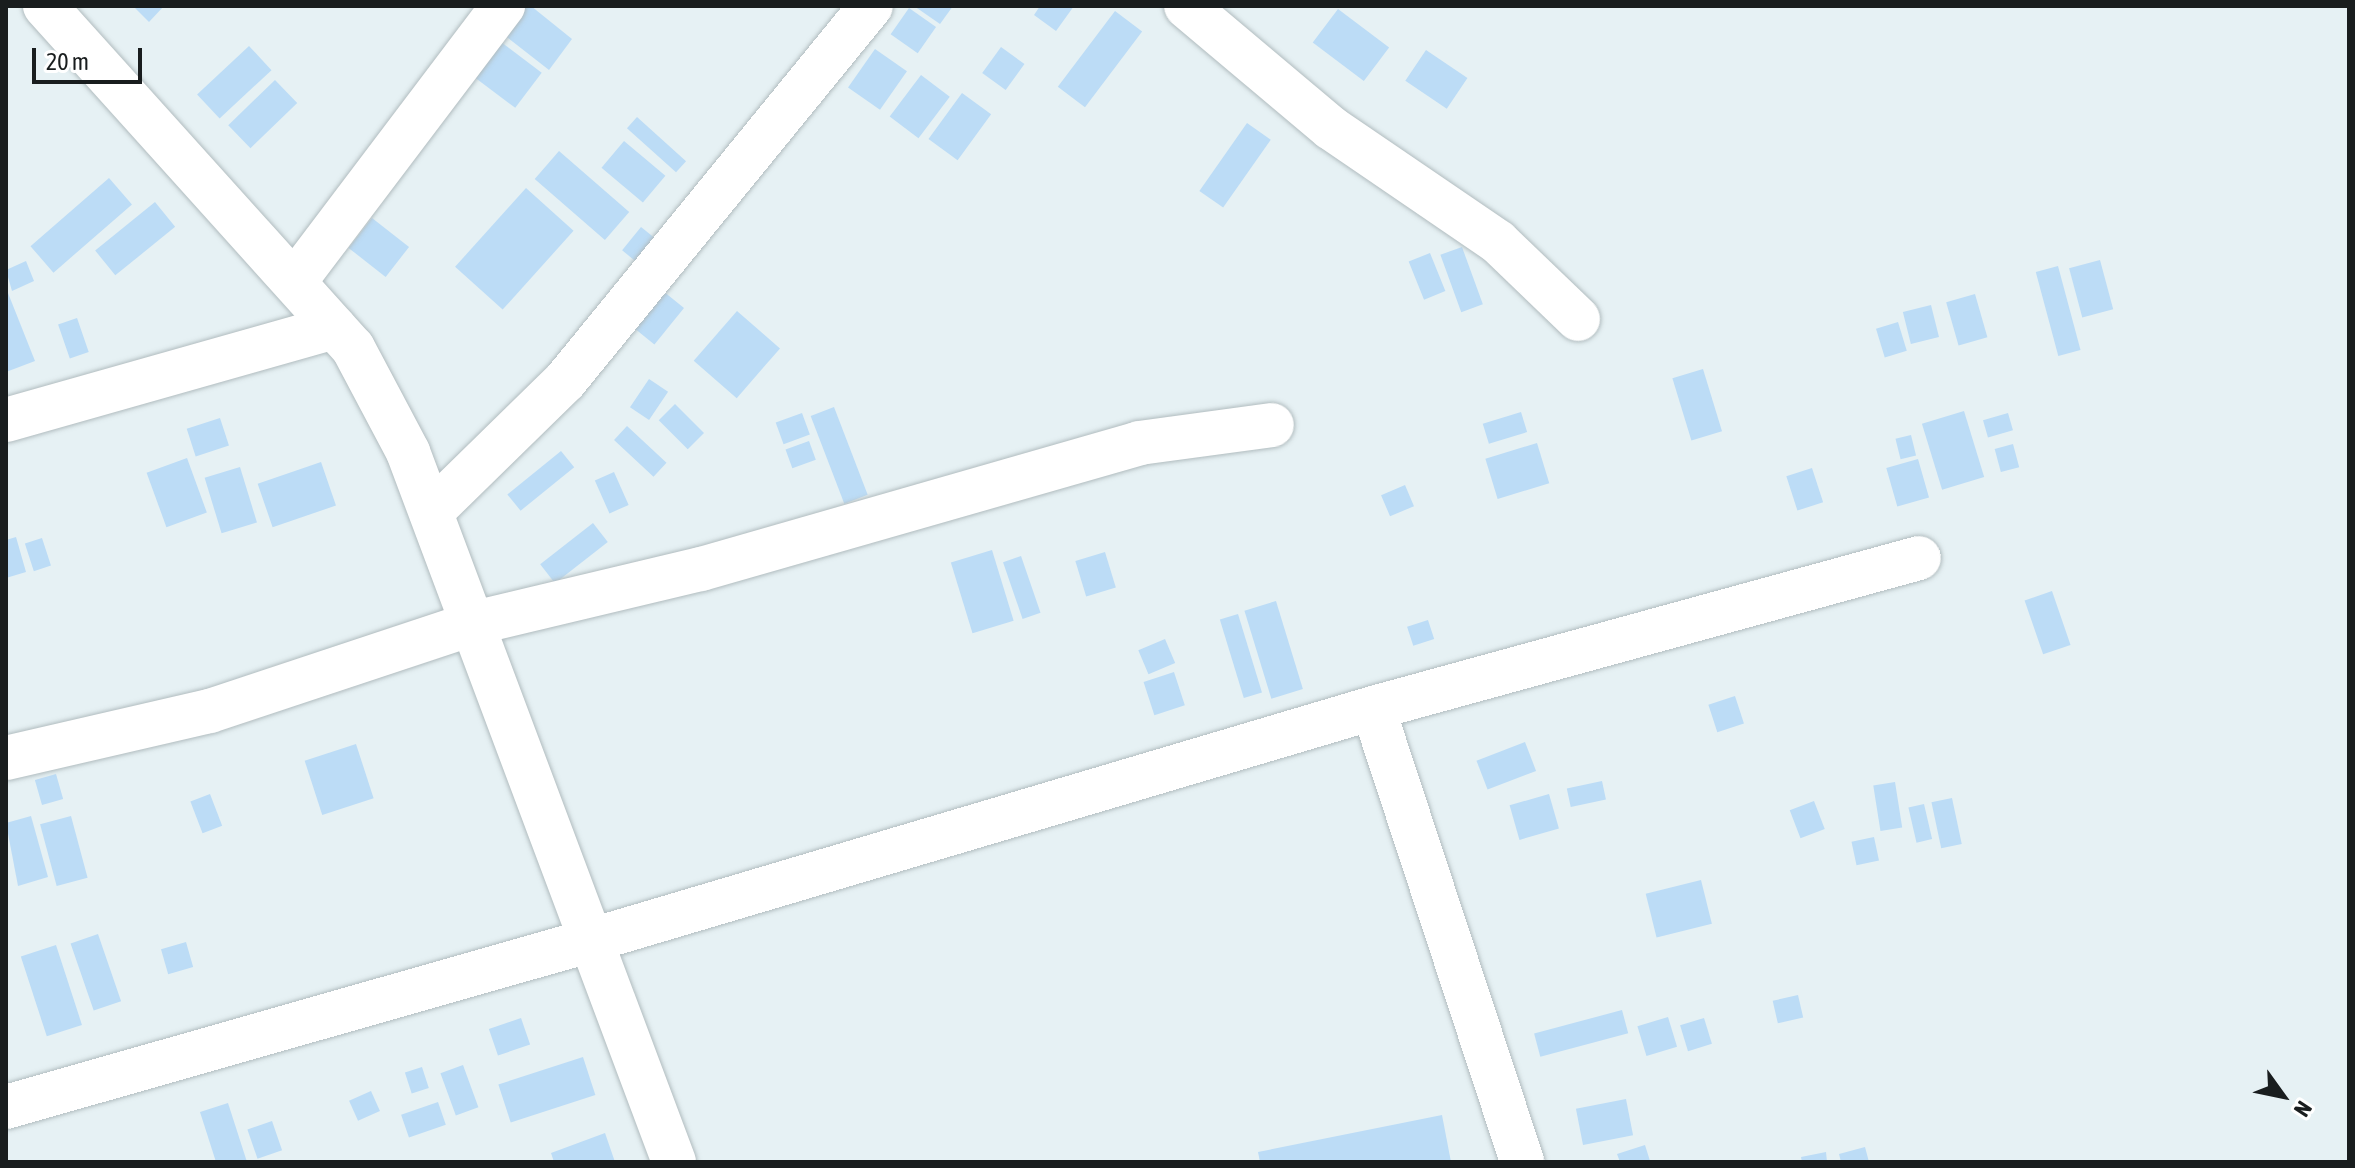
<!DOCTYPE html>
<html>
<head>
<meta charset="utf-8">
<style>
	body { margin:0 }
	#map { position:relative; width:2355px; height:1168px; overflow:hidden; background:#e6f1f4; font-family:"Asap Condensed",sans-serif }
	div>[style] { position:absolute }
	.building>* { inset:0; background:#bcdcf6; transform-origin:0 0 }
	.roads { filter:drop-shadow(0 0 2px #b1bcbf) drop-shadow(0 0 2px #b1bcbf) }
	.minor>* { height:44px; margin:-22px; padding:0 22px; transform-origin:22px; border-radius:22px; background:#fff }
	span { translate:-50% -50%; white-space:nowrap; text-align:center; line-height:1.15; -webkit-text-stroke:6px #fff; paint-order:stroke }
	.frame { position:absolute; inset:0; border:8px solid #191d1e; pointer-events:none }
	.north { position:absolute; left:2243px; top:1056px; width:80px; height:80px; -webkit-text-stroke:6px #fff; paint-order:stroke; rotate:123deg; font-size:22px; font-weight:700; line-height:32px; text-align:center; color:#191d1e }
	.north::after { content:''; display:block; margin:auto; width:28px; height:36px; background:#191d1e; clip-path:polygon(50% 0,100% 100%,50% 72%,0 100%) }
	.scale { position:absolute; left:32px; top:48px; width:110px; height:36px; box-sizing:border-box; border:4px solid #191d1e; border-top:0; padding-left:10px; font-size:24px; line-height:28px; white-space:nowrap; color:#191d1e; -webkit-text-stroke:6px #fff; paint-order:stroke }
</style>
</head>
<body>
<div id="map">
	<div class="building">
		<i style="clip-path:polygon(133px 6px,164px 6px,149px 22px)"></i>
		<i style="clip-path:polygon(519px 6px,531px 6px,572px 39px,549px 70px,499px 31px)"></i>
		<i style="clip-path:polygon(914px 6px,953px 6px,940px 24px)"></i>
		<i style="clip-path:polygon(1040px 6px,1074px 6px,1056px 31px,1034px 15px)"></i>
		<i style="left:909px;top:8px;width:33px;height:32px;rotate:35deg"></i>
		<i style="left:1338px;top:9px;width:64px;height:42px;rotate:37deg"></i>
		<i style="left:1115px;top:11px;width:34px;height:95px;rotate:37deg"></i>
		<i style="left:493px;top:36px;width:61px;height:44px;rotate:37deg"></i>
		<i style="left:249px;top:46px;width:33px;height:71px;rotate:47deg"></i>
		<i style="left:1001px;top:47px;width:29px;height:32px;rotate:36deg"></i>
		<i style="left:875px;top:49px;width:39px;height:47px;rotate:35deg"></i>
		<i style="left:1426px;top:50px;width:50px;height:37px;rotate:34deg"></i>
		<i style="left:921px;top:75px;width:36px;height:52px;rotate:37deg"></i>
		<i style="left:275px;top:80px;width:32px;height:65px;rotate:46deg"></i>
		<i style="left:962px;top:93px;width:36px;height:57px;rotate:36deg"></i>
		<i style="left:637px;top:117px;width:66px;height:15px;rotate:42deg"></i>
		<i style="left:1247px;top:123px;width:29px;height:83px;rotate:35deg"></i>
		<i style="left:624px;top:141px;width:54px;height:35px;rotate:40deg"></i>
		<i style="left:559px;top:151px;width:93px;height:37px;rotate:41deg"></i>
		<i style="left:109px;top:178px;width:35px;height:104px;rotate:49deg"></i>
		<i style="left:526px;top:188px;width:64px;height:106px;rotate:42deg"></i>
		<i style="left:155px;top:202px;width:32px;height:77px;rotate:51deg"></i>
		<i style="left:372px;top:218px;width:47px;height:38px;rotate:38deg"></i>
		<i style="left:641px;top:227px;width:26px;height:30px;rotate:39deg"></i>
		<i style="left:1462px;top:247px;width:61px;height:23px;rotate:70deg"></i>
		<i style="left:1430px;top:253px;width:41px;height:23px;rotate:68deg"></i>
		<i style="left:2100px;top:260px;width:51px;height:32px;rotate:75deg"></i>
		<i style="clip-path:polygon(26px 261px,34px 281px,12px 291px,6px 270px)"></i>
		<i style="left:2058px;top:266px;width:87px;height:23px;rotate:75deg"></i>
		<i style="clip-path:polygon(6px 288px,35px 361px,6px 372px)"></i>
		<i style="left:663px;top:291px;width:27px;height:47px;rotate:39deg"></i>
		<i style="left:1975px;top:294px;width:45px;height:30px;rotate:74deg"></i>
		<i style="left:1931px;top:305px;width:33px;height:29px;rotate:76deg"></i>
		<i style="left:737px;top:311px;width:57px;height:66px;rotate:41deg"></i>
		<i style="left:77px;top:318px;width:36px;height:20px;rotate:71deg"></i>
		<i style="left:1898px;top:322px;width:30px;height:23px;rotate:73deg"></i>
		<i style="left:1703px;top:369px;width:65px;height:32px;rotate:73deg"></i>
		<i style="left:649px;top:379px;width:23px;height:34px;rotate:34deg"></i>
		<i style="left:675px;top:404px;width:41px;height:23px;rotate:45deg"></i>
		<i style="left:834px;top:407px;width:94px;height:25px;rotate:69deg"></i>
		<i style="left:1964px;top:411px;width:69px;height:44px;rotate:73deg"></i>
		<i style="left:1521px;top:412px;width:21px;height:40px;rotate:73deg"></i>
		<i style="left:802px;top:413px;width:23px;height:28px;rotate:70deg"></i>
		<i style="left:2008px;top:413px;width:18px;height:26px;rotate:74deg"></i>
		<i style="left:220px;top:418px;width:29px;height:35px;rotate:72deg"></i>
		<i style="left:627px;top:426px;width:54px;height:19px;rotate:43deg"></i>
		<i style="left:1911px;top:435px;width:21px;height:16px;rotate:76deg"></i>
		<i style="left:809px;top:441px;width:20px;height:25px;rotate:70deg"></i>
		<i style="left:1537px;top:443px;width:42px;height:54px;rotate:73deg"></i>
		<i style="left:2013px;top:444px;width:24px;height:19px;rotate:75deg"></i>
		<i style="left:561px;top:451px;width:21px;height:69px;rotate:51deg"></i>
		<i style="left:187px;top:458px;width:58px;height:43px;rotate:70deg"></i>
		<i style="left:1918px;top:459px;width:40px;height:33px;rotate:74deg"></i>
		<i style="left:321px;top:462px;width:46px;height:67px;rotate:71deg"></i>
		<i style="left:240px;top:467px;width:58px;height:37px;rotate:73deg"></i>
		<i style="left:1812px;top:468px;width:36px;height:27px;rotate:72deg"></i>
		<i style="left:614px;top:472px;width:36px;height:21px;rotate:66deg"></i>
		<i style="left:1405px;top:485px;width:23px;height:26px;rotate:67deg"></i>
		<i style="left:593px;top:523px;width:24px;height:67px;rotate:52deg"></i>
		<i style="clip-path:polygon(16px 537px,26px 572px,6px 578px,6px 540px)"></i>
		<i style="left:42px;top:538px;width:29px;height:18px;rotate:72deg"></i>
		<i style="left:992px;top:550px;width:74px;height:43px;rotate:73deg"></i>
		<i style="left:1105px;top:552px;width:37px;height:31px;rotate:73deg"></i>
		<i style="left:1021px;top:556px;width:60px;height:19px;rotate:71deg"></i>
		<i style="left:2052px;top:591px;width:57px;height:29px;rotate:71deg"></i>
		<i style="left:1276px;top:601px;width:92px;height:33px;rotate:73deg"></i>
		<i style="left:1238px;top:614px;width:82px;height:19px;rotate:73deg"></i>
		<i style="left:1428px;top:620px;width:20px;height:22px;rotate:72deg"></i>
		<i style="left:1165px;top:639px;width:26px;height:29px;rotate:67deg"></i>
		<i style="left:1174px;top:672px;width:35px;height:32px;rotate:72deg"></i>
		<i style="left:1735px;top:696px;width:29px;height:28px;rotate:72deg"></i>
		<i style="left:1525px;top:742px;width:31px;height:52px;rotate:69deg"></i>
		<i style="left:356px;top:744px;width:57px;height:54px;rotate:72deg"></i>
		<i style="left:56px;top:774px;width:26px;height:22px;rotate:74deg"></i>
		<i style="left:1602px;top:781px;width:19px;height:36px;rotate:78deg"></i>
		<i style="left:1895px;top:782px;width:46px;height:22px;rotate:81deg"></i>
		<i style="left:210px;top:794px;width:34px;height:21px;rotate:69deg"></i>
		<i style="left:1549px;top:794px;width:36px;height:41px;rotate:74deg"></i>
		<i style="left:1952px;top:798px;width:47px;height:21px;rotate:78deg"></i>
		<i style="left:1814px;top:801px;width:30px;height:26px;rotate:69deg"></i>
		<i style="left:1924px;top:804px;width:36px;height:16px;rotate:77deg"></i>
		<i style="clip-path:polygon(31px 816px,48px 877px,18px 886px,6px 823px)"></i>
		<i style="left:71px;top:816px;width:64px;height:32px;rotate:75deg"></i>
		<i style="left:1874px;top:837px;width:24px;height:23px;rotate:78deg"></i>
		<i style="left:1701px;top:880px;width:45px;height:57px;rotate:76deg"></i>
		<i style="left:98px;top:934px;width:71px;height:29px;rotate:71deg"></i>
		<i style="left:186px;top:942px;width:26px;height:26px;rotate:74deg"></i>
		<i style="left:56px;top:945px;width:84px;height:37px;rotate:72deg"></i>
		<i style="left:1798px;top:995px;width:23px;height:26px;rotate:77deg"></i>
		<i style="left:1622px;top:1010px;width:24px;height:91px;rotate:75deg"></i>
		<i style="left:1668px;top:1017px;width:31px;height:32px;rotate:73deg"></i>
		<i style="left:521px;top:1018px;width:28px;height:34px;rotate:71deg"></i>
		<i style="left:1704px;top:1018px;width:27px;height:25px;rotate:73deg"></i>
		<i style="left:583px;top:1057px;width:40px;height:89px;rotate:72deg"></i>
		<i style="left:463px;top:1065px;width:45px;height:24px;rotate:70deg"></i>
		<i style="left:422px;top:1067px;width:22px;height:18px;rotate:72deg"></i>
		<i style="left:371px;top:1091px;width:22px;height:24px;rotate:66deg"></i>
		<i style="left:1626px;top:1099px;width:37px;height:51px;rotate:79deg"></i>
		<i style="left:438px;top:1102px;width:24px;height:39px;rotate:71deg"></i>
		<i style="clip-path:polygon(228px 1103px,247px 1162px,216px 1162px,200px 1112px)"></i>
		<i style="clip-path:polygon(1442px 1115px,1451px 1162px,1260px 1162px,1258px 1152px)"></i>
		<i style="left:272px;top:1121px;width:31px;height:26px;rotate:71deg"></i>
		<i style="clip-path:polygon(605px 1133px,615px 1162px,554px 1162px,551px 1153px)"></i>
		<i style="clip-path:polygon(1645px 1145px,1650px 1161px,1620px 1162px,1617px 1154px)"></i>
		<i style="clip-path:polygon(1865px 1147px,1869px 1162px,1841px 1162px,1839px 1154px)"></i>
		<i style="clip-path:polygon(1826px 1152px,1827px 1162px,1802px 1162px,1801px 1157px)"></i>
	</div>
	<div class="roads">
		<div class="minor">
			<i style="left:45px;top:6px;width:460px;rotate:48deg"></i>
			<i style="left:353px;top:348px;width:118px;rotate:62.1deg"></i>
			<i style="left:408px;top:452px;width:758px;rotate:69.46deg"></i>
			<i style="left:1186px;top:6px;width:189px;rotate:40.1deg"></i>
			<i style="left:1331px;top:128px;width:202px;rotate:34.3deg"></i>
			<i style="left:1498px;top:242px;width:111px;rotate:43.9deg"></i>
			<i style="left:295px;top:281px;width:345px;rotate:-52.9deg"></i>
			<i style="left:6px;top:420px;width:341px;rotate:-15.8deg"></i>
			<i style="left:431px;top:512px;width:187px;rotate:-44.4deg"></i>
			<i style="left:565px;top:381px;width:484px;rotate:-50.8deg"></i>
			<i style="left:1373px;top:708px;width:478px;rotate:71.8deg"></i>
			<i style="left:6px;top:758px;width:209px;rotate:-13deg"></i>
			<i style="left:210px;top:711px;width:278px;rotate:-18.4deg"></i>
			<i style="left:474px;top:623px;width:233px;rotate:-13.4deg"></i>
			<i style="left:701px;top:569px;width:456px;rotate:-16deg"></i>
			<i style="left:1139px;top:443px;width:134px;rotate:-7.7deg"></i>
			<i style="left:6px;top:1107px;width:609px;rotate:-15.91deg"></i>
			<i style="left:592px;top:940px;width:815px;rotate:-16.54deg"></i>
			<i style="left:1373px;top:708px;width:566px;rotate:-15.36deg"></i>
		</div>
	</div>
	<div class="frame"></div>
	<div class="north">N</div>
	<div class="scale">20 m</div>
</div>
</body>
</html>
